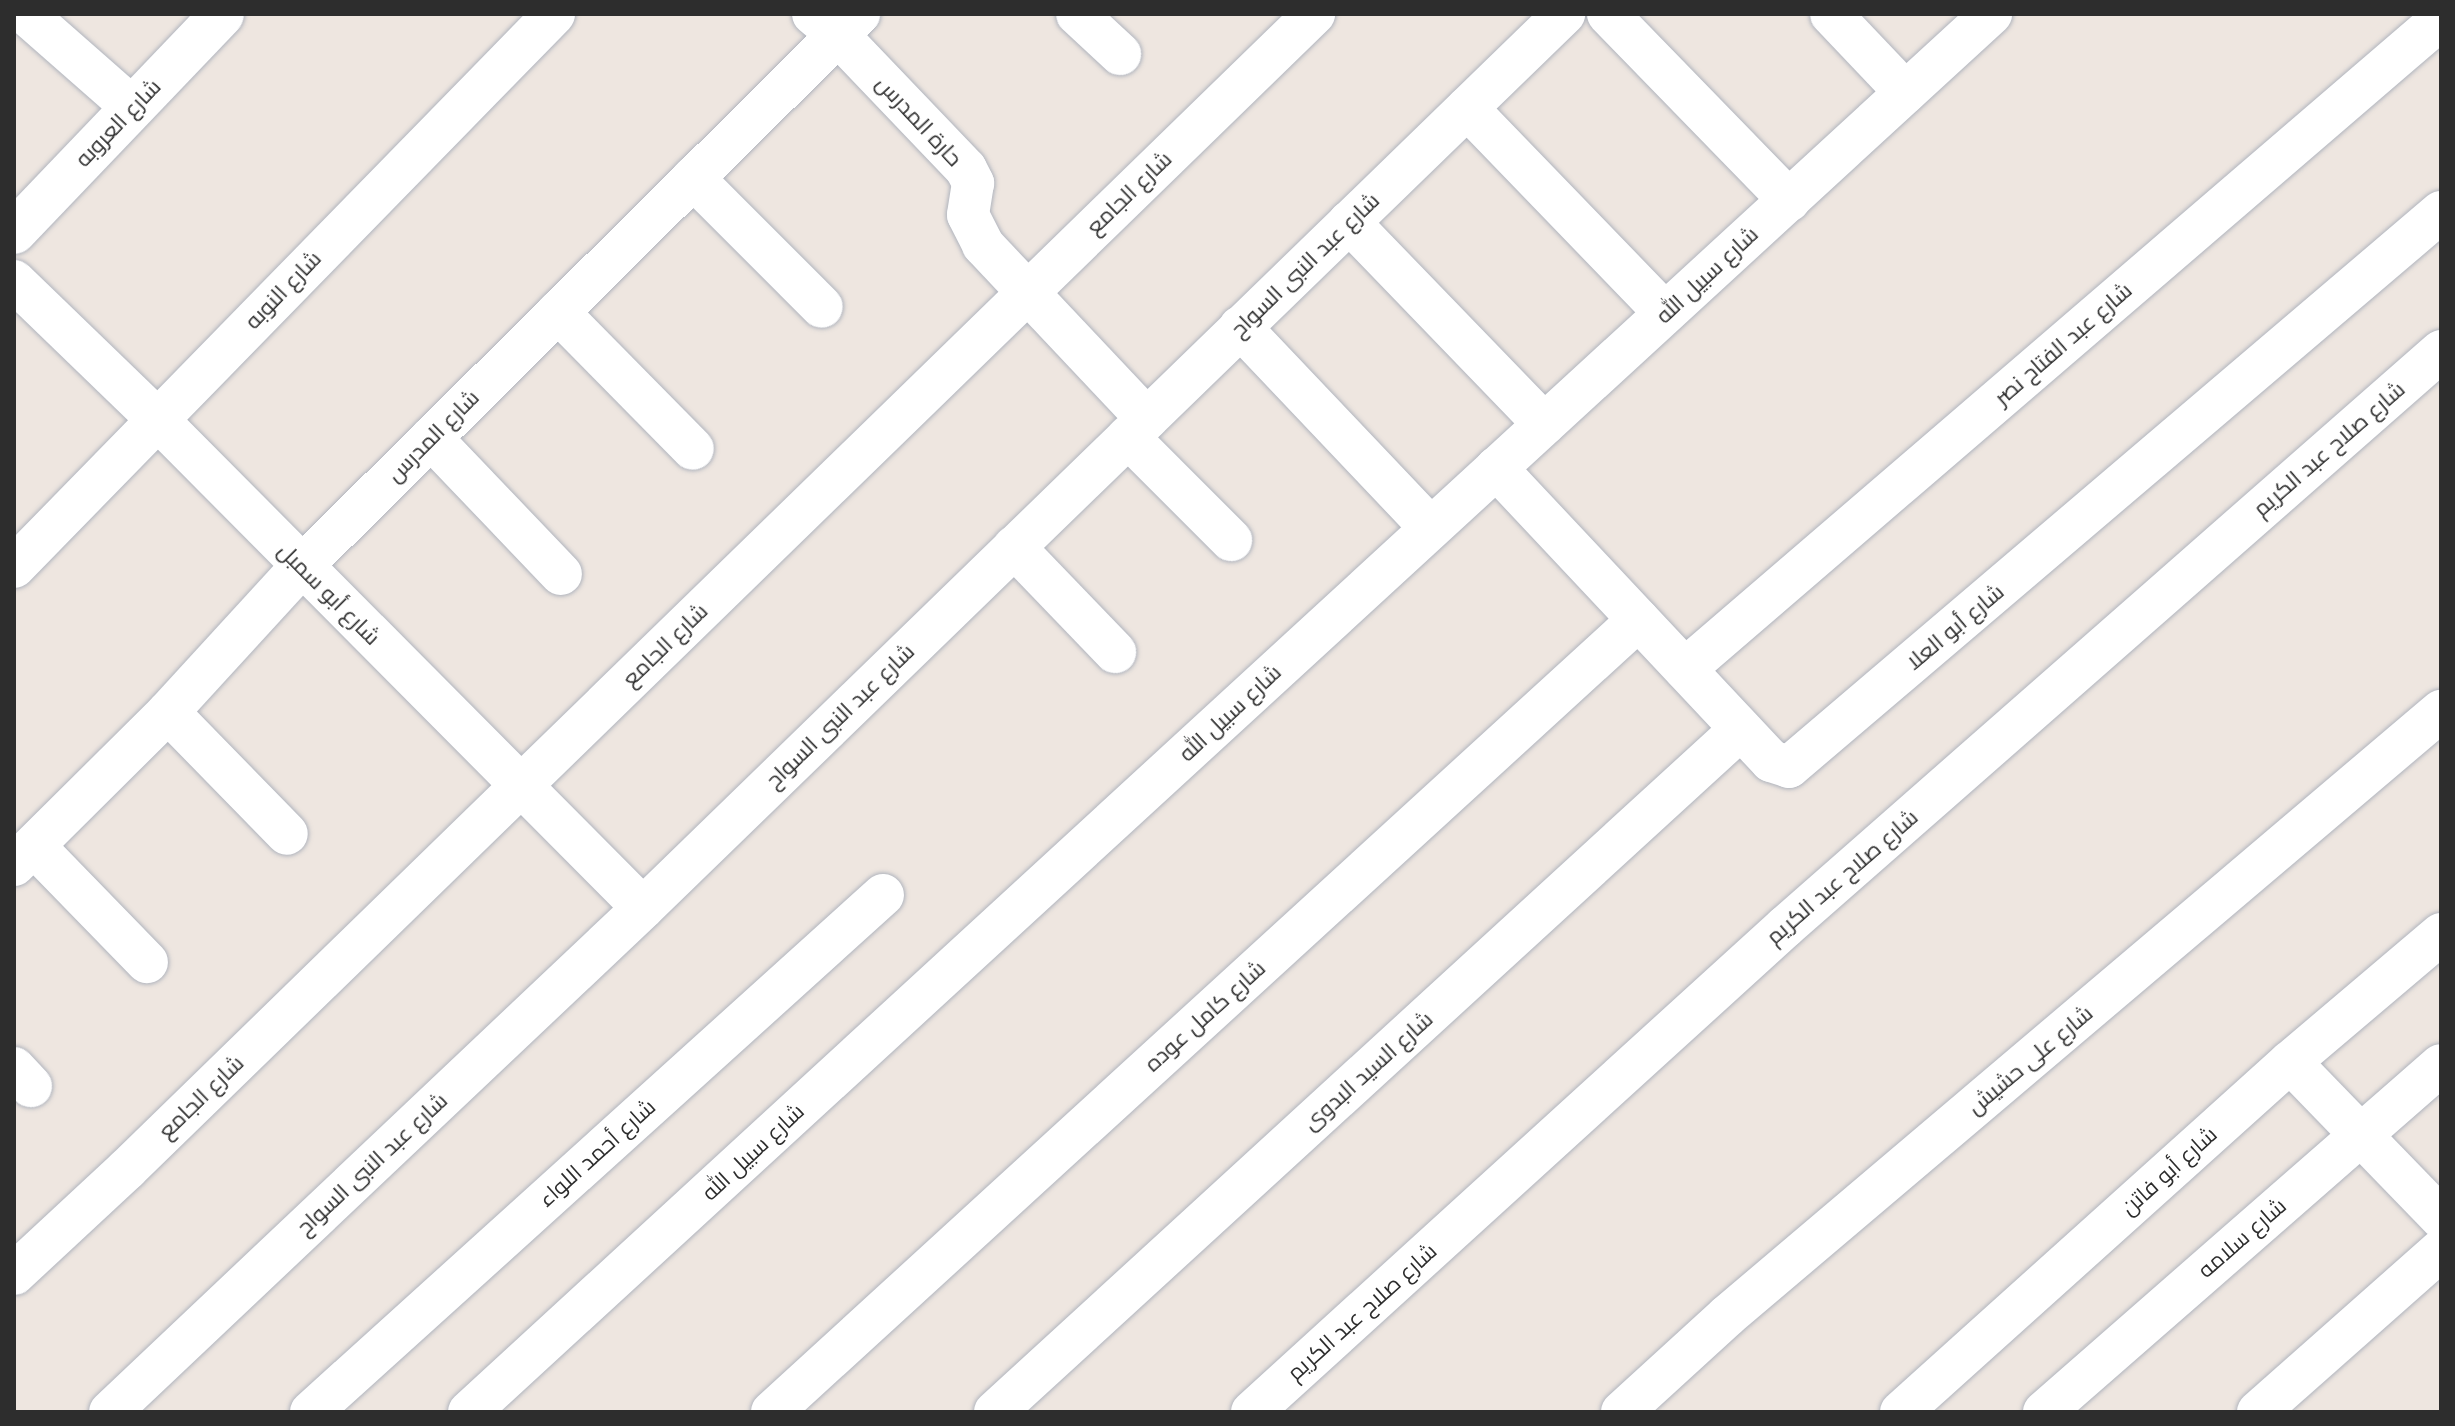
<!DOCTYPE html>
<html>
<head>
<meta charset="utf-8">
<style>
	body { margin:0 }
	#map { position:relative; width:2455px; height:1426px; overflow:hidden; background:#eee6e0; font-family:"Fira Sans",Cairo,sans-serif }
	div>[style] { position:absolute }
	.roads { filter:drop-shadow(0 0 2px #b0b4bd) drop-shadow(0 0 2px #b0b4bd) }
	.minor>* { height:42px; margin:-21px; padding:0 21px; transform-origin:21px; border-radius:21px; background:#fff }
	.tertiary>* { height:44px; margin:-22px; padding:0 22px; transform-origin:22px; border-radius:22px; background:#fff }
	span { translate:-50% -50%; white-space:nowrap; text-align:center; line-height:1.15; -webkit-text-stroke:8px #fff; paint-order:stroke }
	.street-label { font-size:22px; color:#2d2d2d }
	.frame { position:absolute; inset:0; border:16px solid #2d2d2d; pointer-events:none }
</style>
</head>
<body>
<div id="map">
	<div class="roads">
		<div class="minor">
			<i style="left:26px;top:14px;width:141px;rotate:41.3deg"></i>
			<i style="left:813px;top:14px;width:33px;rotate:40deg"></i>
			<i style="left:838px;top:35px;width:185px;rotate:46.3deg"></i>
			<i style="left:966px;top:169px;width:16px;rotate:63deg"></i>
			<i style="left:973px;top:183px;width:32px;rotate:99deg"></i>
			<i style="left:968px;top:215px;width:34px;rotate:63deg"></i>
			<i style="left:983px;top:245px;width:239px;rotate:46.7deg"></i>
			<i style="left:1077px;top:14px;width:59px;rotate:42.9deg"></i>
			<i style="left:1608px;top:14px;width:260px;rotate:45.8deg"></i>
			<i style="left:1831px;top:14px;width:108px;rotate:46.5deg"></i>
			<i style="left:1467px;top:108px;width:285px;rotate:46deg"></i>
			<i style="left:693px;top:178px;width:182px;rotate:45deg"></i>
			<i style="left:1349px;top:222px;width:281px;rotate:46deg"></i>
			<i style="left:14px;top:281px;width:199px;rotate:44deg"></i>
			<i style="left:157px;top:419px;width:689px;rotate:45.18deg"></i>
			<i style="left:558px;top:312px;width:192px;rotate:45.4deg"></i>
			<i style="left:1240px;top:327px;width:277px;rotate:46.5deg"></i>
			<i style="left:1128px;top:437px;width:146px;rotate:45deg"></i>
			<i style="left:431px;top:438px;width:188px;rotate:46.3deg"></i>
			<i style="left:1496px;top:468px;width:402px;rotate:46.8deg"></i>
			<i style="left:1771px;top:761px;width:19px;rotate:18deg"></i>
			<i style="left:1789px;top:767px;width:856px;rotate:-40.41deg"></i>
			<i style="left:1014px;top:547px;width:146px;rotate:46.1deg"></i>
			<i style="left:14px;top:567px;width:773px;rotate:-45.68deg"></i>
			<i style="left:1685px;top:669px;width:997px;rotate:-40.69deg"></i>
			<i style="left:168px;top:712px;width:170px;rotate:45.7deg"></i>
			<i style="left:34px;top:846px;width:162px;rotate:45.8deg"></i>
			<i style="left:14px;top:865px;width:217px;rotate:-44.8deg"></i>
			<i style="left:168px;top:712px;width:197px;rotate:-47.5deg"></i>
			<i style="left:301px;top:567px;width:786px;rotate:-44.74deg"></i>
			<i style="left:2290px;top:1062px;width:217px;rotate:45.9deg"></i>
			<i style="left:14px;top:1068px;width:25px;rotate:47deg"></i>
			<i style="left:14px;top:1274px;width:153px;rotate:-42.9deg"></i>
			<i style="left:126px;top:1170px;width:1658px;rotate:-44.22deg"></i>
			<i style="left:110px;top:1412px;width:734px;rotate:-43.4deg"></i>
			<i style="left:643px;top:908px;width:1284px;rotate:-44.15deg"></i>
			<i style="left:311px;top:1412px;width:771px;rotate:-42.11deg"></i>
			<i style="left:469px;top:1412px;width:2067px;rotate:-42.57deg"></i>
			<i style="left:772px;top:1412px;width:1174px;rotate:-42.44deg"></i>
			<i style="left:995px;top:1412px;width:1011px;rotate:-42.48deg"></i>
			<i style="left:1252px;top:1412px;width:721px;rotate:-42.3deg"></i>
			<i style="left:1785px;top:927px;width:873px;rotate:-41.28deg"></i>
			<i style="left:1622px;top:1412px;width:142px;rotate:-42.4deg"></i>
			<i style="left:1727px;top:1316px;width:936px;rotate:-40.28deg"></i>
			<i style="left:1901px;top:1412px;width:523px;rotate:-41.98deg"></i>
			<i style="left:2290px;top:1062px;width:198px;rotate:-40.3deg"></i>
			<i style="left:2044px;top:1412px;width:527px;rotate:-41.16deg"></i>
			<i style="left:2258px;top:1412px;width:244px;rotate:-41.5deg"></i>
		</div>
		<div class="tertiary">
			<i style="left:14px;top:232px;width:301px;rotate:-46.3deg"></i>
		</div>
	</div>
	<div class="street-label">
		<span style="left:919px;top:121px;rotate:47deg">حارة المدرس</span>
		<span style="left:118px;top:123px;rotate:-46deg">شارع العروبه</span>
		<span style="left:1129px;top:193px;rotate:-44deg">شارع الجامع</span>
		<span style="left:1305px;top:265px;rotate:-44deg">شارع عبد النبى السواح</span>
		<span style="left:1707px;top:275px;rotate:-43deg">شارع سبيل الله</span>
		<span style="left:283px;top:290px;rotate:-46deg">شارع النوبه</span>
		<span style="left:2063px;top:344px;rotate:-41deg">شارع عبد الفتاح نصر</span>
		<span style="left:433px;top:436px;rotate:-45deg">شارع المدرس</span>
		<span style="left:2329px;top:449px;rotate:-41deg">شارع صلاح عبد الكريم</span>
		<span style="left:329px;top:594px;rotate:45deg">شارع أبو سمبل</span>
		<span style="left:1955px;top:627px;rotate:-40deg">شارع أبو العلا</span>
		<span style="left:665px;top:645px;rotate:-44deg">شارع الجامع</span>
		<span style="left:1230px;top:713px;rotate:-43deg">شارع سبيل الله</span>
		<span style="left:840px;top:716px;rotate:-44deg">شارع عبد النبى السواح</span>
		<span style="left:1842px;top:877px;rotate:-41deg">شارع صلاح عبد الكريم</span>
		<span style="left:1205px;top:1016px;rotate:-42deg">شارع كامل عوده</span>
		<span style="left:2030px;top:1060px;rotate:-40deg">شارع على حشيش</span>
		<span style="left:1368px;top:1071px;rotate:-42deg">شارع السيد البدوى</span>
		<span style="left:201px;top:1097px;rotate:-44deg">شارع الجامع</span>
		<span style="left:753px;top:1152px;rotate:-43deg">شارع سبيل الله</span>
		<span style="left:597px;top:1153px;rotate:-42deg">شارع أحمد اللواء</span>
		<span style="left:372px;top:1164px;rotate:-43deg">شارع عبد النبى السواح</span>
		<span style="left:2169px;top:1171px;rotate:-42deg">شارع أبو فاتن</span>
		<span style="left:2242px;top:1238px;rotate:-41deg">شارع سلامه</span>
		<span style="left:1362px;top:1312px;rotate:-42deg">شارع صلاح عبد الكريم</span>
	</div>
	<div class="frame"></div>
</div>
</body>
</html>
